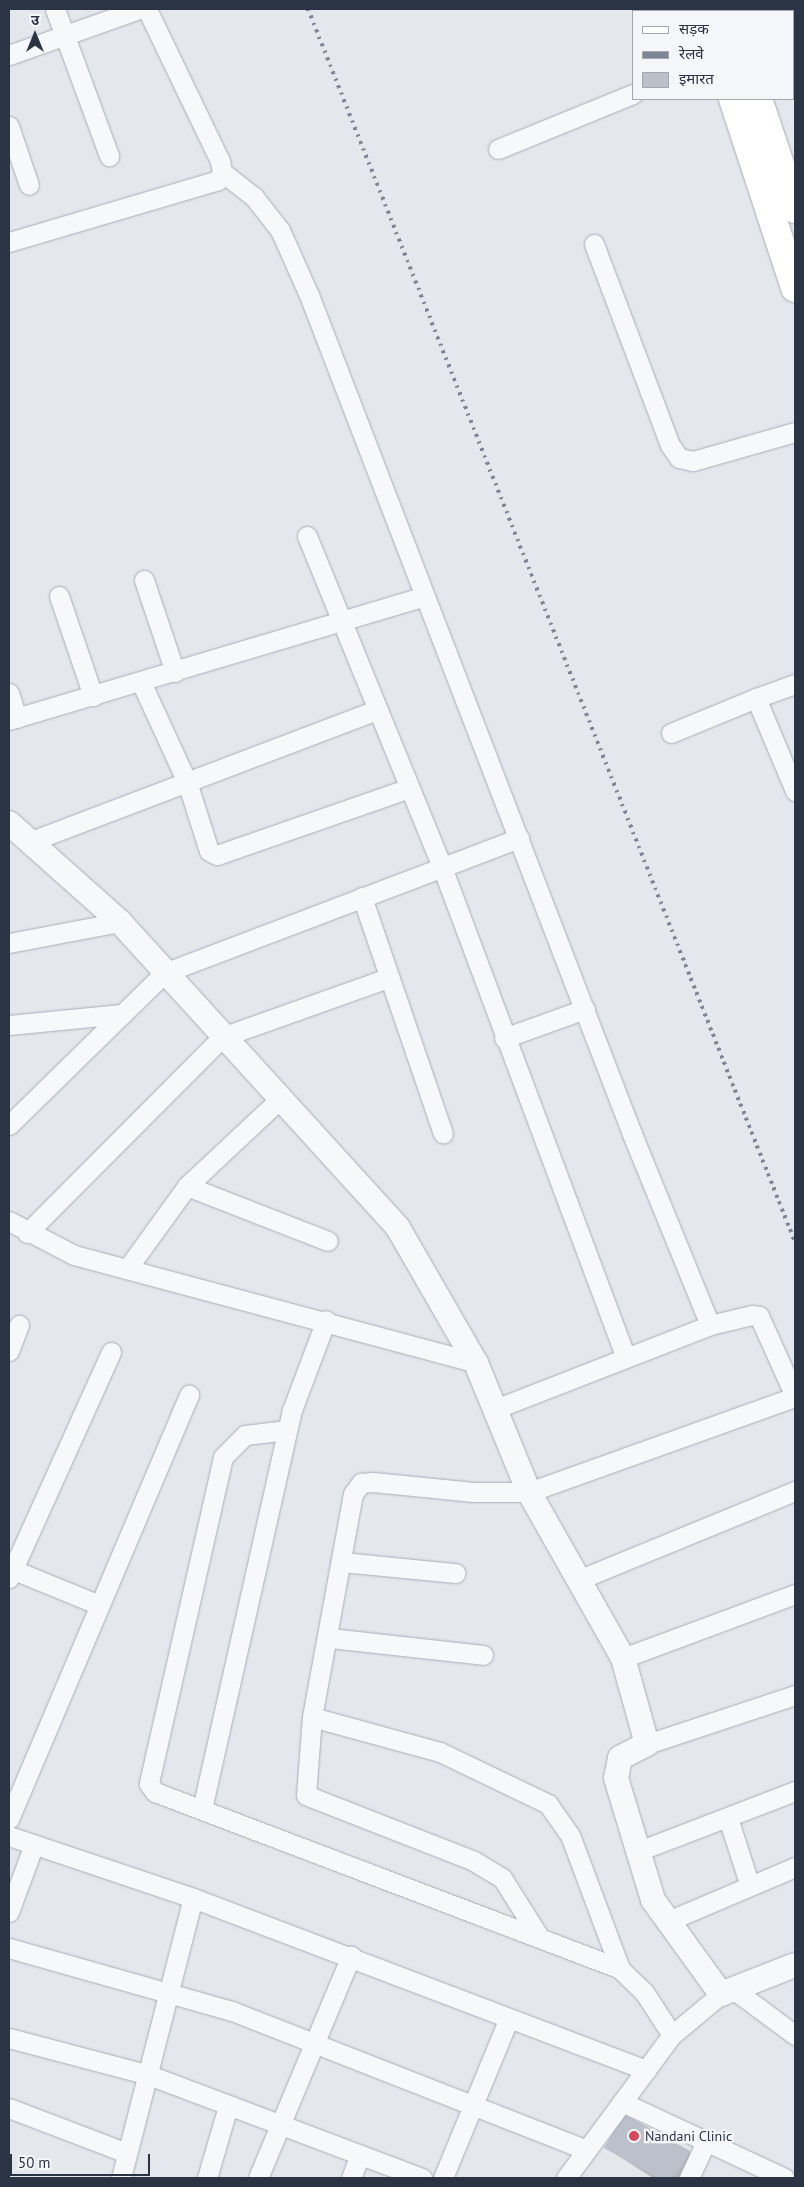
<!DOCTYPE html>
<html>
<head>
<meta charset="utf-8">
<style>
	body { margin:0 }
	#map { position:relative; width:804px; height:2187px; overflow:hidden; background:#e4e7ec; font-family:"PT Sans","Noto Sans Devanagari",sans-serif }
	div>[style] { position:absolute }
	.shadow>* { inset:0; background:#0003 }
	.building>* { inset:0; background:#bbc0ca }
	.roads { filter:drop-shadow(0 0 1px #a9aeb7) drop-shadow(0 0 1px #a9aeb7) }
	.minor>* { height:19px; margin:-9.5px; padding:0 9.5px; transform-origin:9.5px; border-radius:9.5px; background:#f7f8fa }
	.tertiary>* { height:24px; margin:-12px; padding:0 12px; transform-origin:12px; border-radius:12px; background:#f7f8fa }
	.primary>* { height:28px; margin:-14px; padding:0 14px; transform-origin:14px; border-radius:14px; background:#fff }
	.rail>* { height:4px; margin-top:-2px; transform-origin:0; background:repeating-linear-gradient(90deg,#7d8696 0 2.5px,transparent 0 7.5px) }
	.dots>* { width:14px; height:14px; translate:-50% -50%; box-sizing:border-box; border:2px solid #f4f6f9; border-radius:50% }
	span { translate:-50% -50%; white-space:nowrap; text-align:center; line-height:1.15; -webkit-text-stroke:4.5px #f4f6f9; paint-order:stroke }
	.poi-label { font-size:14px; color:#2b3445 }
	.left { translate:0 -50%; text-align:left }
	.frame { position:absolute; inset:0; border:10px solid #2b3445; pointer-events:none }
	.legend { position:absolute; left:632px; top:10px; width:162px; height:90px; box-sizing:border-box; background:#f4f6f9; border:1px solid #a4a8b1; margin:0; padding:6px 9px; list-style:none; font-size:15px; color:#2b3445 }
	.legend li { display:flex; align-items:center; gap:10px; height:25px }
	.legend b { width:25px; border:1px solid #a4a8b1 }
	.north { position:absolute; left:10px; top:10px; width:50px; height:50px; -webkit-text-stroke:4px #f4f6f9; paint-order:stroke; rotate:0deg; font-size:14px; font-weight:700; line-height:20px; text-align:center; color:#2b3445 }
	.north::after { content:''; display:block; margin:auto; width:18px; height:22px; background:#2b3445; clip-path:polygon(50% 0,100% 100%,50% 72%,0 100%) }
	.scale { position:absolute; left:10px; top:2154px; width:140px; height:22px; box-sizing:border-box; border:2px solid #2b3445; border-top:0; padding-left:6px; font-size:15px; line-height:18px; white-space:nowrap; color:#2b3445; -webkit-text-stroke:4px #f4f6f9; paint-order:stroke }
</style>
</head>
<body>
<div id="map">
	<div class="shadow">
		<i style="clip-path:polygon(606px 2148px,689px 2152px,697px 2160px,687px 2178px,653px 2178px)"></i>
	</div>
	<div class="building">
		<i style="clip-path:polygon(624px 2114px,690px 2151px,674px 2178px,658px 2178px,604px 2148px)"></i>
	</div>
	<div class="roads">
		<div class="minor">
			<i style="left:55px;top:9px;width:157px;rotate:69.8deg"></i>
			<i style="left:9px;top:55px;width:138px;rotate:-19.5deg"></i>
			<i style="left:9px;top:126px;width:62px;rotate:71.3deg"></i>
			<i style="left:498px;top:149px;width:146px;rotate:-22.2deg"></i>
			<i style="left:222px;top:172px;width:41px;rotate:38deg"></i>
			<i style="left:254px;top:197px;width:42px;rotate:51.8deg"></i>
			<i style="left:280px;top:230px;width:71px;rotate:66deg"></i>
			<i style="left:309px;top:295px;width:899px;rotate:68.94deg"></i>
			<i style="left:632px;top:1134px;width:206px;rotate:67.8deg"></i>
			<i style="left:9px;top:242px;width:218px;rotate:-16.5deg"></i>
			<i style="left:218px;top:180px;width:9px;rotate:-63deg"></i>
			<i style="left:222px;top:172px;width:11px;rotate:-100deg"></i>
			<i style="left:220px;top:161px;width:169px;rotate:-115.7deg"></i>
			<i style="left:594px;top:244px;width:215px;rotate:69.3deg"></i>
			<i style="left:670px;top:445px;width:16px;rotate:55deg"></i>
			<i style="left:679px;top:458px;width:14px;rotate:12deg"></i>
			<i style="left:693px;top:461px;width:106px;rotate:-15.9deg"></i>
			<i style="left:307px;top:536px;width:357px;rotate:67.8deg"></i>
			<i style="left:442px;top:867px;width:524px;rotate:69.46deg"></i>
			<i style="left:144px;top:580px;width:97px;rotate:71.4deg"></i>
			<i style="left:59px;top:596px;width:106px;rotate:71.2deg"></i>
			<i style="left:141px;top:682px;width:110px;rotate:65.3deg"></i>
			<i style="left:187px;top:782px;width:72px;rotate:72.3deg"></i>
			<i style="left:209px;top:851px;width:9px;rotate:27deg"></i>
			<i style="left:217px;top:855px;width:203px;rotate:-19.2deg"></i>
			<i style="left:795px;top:684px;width:41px;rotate:160.3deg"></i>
			<i style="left:756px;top:698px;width:101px;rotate:67.2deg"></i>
			<i style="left:9px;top:693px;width:26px;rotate:72deg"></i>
			<i style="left:9px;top:720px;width:433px;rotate:-16.6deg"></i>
			<i style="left:671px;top:733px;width:92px;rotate:-22.4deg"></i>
			<i style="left:29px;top:842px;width:371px;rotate:-20.8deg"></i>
			<i style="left:362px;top:897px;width:250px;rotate:71.1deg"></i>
			<i style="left:9px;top:943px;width:113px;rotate:-10.7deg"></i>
			<i style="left:9px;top:1025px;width:113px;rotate:-5.6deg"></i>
			<i style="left:504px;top:1038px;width:86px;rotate:-19.7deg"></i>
			<i style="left:9px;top:1125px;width:217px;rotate:-44.4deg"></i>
			<i style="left:164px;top:973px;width:380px;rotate:-20.8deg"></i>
			<i style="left:187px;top:1186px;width:151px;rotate:21.3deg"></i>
			<i style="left:9px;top:1221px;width:73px;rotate:27.6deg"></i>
			<i style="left:74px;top:1255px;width:416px;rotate:15deg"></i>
			<i style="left:27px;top:1233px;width:276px;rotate:-45.1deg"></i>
			<i style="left:222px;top:1037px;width:176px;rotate:-19.6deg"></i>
			<i style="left:127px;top:1269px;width:102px;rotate:-54.1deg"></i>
			<i style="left:187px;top:1186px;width:130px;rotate:-43.1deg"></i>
			<i style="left:9px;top:1351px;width:28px;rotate:-69deg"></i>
			<i style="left:495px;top:1409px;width:231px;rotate:-21.3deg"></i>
			<i style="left:710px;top:1325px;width:43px;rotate:-13.4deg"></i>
			<i style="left:752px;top:1315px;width:7px;rotate:8deg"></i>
			<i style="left:759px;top:1316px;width:88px;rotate:65.8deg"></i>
			<i style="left:287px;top:1430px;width:42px;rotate:173.2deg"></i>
			<i style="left:245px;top:1435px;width:31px;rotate:135deg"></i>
			<i style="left:223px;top:1457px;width:335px;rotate:102.8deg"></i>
			<i style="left:149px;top:1784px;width:10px;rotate:53deg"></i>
			<i style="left:155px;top:1792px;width:498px;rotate:20.8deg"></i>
			<i style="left:620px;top:1969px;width:33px;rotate:44deg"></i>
			<i style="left:644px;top:1992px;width:51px;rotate:56.9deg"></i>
			<i style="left:342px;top:1562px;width:114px;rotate:5.6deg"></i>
			<i style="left:9px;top:1568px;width:97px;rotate:22.3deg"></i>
			<i style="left:9px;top:1578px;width:248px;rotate:-65.7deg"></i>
			<i style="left:578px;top:1580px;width:235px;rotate:-22.3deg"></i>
			<i style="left:330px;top:1638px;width:154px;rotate:6.3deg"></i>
			<i style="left:623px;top:1658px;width:184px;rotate:-20.4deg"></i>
			<i style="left:312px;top:1717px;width:133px;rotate:15.3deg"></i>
			<i style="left:440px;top:1752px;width:120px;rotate:25.7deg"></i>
			<i style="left:548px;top:1804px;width:38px;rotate:55deg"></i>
			<i style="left:570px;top:1835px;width:143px;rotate:69.5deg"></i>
			<i style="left:647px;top:1744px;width:156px;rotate:-18.3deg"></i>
			<i style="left:202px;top:1809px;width:409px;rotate:-77.3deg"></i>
			<i style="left:292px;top:1410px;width:96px;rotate:-69.3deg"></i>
			<i style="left:728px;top:1818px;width:71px;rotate:72.1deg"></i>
			<i style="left:9px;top:1819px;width:461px;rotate:-67deg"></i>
			<i style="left:9px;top:1836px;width:194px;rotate:18.6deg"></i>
			<i style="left:193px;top:1898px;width:485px;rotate:20.8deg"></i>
			<i style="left:636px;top:1852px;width:170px;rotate:-21deg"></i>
			<i style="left:9px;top:1912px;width:72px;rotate:-69.8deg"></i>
			<i style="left:668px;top:1921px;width:138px;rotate:-23deg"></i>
			<i style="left:540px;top:1938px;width:71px;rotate:-122.3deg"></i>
			<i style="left:502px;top:1878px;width:33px;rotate:-149deg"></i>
			<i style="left:474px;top:1861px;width:180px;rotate:-158.6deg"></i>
			<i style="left:306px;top:1795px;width:78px;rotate:-85.6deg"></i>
			<i style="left:312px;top:1717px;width:227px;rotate:-79.6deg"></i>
			<i style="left:353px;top:1494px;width:14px;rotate:-54deg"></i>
			<i style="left:361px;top:1483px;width:12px;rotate:-5deg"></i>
			<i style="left:373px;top:1482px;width:101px;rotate:5.7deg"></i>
			<i style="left:474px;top:1492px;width:55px"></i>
			<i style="left:529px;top:1492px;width:282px;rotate:-19.7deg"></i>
			<i style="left:9px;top:1948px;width:232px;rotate:15.8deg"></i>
			<i style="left:232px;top:2011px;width:380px;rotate:21.4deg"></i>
			<i style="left:733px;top:1989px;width:77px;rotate:36.6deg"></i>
			<i style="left:9px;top:2038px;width:145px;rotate:14.8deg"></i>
			<i style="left:149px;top:2075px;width:292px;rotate:20.7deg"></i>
			<i style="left:622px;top:2102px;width:179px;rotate:25.1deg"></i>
			<i style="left:9px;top:2108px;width:126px;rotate:20.9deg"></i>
			<i style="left:121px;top:2178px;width:289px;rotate:-75.6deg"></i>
			<i style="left:207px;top:2178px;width:75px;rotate:-73.7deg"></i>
			<i style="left:258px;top:2178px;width:241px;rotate:-67.3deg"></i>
			<i style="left:351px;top:2178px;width:25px;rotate:-69deg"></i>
			<i style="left:443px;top:2178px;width:171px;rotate:-67.6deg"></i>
			<i style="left:566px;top:2178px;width:178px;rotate:-53.5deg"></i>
			<i style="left:672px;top:2035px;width:64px;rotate:-39.9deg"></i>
			<i style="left:689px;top:2178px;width:40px;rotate:-65deg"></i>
		</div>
		<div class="tertiary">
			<i style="left:9px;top:823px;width:149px;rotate:41.7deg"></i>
			<i style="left:120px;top:922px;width:413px;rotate:47.7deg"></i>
			<i style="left:398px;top:1228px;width:156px;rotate:60deg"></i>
			<i style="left:476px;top:1363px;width:139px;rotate:67.7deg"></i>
			<i style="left:529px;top:1492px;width:191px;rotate:60.5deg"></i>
			<i style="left:623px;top:1658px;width:89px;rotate:74.4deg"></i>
			<i style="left:647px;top:1744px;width:30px;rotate:153deg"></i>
			<i style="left:620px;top:1758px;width:20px;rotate:101deg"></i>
			<i style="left:616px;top:1778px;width:127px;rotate:73.1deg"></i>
			<i style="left:653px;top:1900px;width:116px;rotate:54.1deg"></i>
			<i style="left:721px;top:1994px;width:79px;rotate:-21.4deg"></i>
		</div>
		<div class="primary">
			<i style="left:703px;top:9px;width:2px;rotate:63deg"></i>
			<i style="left:728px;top:9px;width:2px;rotate:63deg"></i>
			<i style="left:733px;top:99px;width:199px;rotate:71.8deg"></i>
			<i style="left:758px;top:99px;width:116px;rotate:71.4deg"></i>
		</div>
	</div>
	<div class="rail">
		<i style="left:308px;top:9px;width:1326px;rotate:68.45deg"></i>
	</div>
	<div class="dots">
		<i style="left:634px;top:2136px;background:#d1495b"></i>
	</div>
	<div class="poi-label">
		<span class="left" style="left:645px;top:2136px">Nandani Clinic</span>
	</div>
	<div class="frame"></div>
	<ul class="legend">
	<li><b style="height:6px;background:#fff"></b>सड़क</li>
	<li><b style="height:6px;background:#7d8696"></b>रेलवे</li>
	<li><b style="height:14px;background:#bbc0ca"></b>इमारत</li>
	</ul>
	<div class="north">उ</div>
	<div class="scale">50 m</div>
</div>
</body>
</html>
